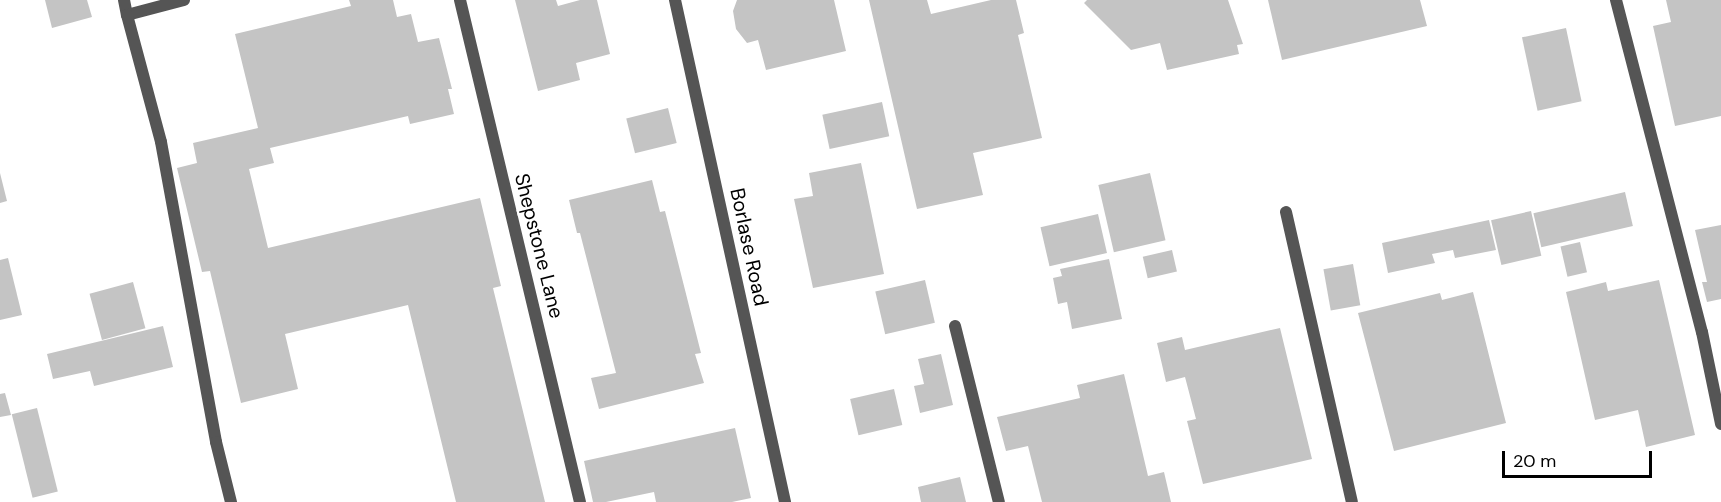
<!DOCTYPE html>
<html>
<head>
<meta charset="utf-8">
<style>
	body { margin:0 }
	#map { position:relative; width:1721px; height:502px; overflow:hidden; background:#fff; font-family:"DM Sans",sans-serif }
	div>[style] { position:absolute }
	.building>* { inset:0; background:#c4c4c4; transform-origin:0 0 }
	.lane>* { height:12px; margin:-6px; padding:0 6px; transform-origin:6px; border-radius:6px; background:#555 }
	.street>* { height:12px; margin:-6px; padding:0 6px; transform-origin:6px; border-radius:6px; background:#555 }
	span { translate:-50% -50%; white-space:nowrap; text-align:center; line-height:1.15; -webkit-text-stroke:4.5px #fff; paint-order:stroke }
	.street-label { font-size:20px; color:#000 }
	.scale { position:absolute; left:1502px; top:451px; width:150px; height:27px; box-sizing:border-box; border:3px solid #000; border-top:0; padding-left:8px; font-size:18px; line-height:21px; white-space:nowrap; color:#000; -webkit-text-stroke:4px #fff; paint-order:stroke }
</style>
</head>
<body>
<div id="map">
	<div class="building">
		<i style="clip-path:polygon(45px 0,87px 0,92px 17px,52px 28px)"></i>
		<i style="clip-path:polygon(349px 0,393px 0,397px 17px,411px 14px,418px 42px,439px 38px,452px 89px,448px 89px,454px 114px,410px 124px,408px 116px,270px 148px,274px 163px,249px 169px,268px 248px,480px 198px,501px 286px,493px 288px,545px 502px,456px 502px,408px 305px,285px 334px,298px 389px,241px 403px,210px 271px,202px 272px,177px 168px,197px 163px,193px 143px,258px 128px,235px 34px,351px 6px)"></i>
		<i style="clip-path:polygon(515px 0,556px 0,558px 6px,580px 0,597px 0,610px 54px,576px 63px,580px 80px,538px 91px)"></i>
		<i style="clip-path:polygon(737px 0,834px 0,846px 51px,766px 70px,758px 40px,747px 43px,736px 29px,733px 11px)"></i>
		<i style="clip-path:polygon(869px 0,927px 0,931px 14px,991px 0,1016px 0,1024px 33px,1018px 35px,1042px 138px,973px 153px,983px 195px,917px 209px)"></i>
		<i style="clip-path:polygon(1087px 0,1228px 0,1243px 44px,1237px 45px,1239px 54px,1167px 70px,1160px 43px,1131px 50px,1084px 3px)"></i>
		<i style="clip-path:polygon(1268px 0,1420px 0,1427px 26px,1282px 60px)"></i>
		<i style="clip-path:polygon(1666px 0,1721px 0,1721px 116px,1675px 126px,1653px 26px,1671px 22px)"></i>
		<i style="left:1566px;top:28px;width:75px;height:45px;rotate:78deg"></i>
		<i style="left:882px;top:102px;width:35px;height:61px;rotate:78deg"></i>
		<i style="left:668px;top:108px;width:36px;height:43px;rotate:76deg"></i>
		<i style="clip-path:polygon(861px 163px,884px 274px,813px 288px,794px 199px,813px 196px,809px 173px)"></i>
		<i style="clip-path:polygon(0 173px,7px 201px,0 203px)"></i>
		<i style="left:1150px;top:173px;width:69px;height:53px;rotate:77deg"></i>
		<i style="clip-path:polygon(652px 180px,660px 212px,665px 211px,701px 353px,695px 354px,704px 383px,599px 409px,591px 378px,616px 373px,580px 233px,577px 233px,569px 200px)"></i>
		<i style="left:1625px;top:192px;width:35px;height:94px;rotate:77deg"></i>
		<i style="left:1531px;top:211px;width:46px;height:41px;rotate:77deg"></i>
		<i style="left:1098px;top:214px;width:40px;height:59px;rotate:77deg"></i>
		<i style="clip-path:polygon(1489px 220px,1496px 250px,1455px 258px,1453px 250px,1432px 254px,1435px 263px,1388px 273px,1382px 243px)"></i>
		<i style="clip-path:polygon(1721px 225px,1721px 299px,1707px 302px,1702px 282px,1707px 282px,1695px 230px)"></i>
		<i style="left:1580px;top:242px;width:31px;height:20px;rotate:77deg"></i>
		<i style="left:1172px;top:250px;width:22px;height:30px;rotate:77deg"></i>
		<i style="clip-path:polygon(8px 258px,22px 315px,0 320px,0 260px)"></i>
		<i style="clip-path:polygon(1109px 259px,1122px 319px,1072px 329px,1067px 302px,1058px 304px,1053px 278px,1062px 276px,1060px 269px)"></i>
		<i style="left:1353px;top:264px;width:42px;height:30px;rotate:80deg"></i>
		<i style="left:925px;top:280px;width:44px;height:51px;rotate:77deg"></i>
		<i style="clip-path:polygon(1659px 280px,1695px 435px,1646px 447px,1638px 410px,1595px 420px,1566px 292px,1606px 282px,1608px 291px)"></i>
		<i style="left:133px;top:282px;width:48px;height:45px;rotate:75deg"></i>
		<i style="clip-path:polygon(1473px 292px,1506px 423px,1394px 451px,1358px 313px,1440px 293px,1442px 300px)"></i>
		<i style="clip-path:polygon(163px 326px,173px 367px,94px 386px,90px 371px,53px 379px,47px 354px)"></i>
		<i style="clip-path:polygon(1280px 328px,1312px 459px,1203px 484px,1187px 421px,1196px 419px,1185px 377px,1166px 382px,1157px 343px,1182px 337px,1185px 350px)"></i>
		<i style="clip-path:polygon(941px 354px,953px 405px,920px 413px,914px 386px,924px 384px,918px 359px)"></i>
		<i style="clip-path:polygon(1124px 374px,1148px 476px,1164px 472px,1171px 502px,1042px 502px,1028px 446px,1006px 451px,997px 417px,1080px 398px,1077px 385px)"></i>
		<i style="left:894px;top:389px;width:37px;height:45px;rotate:77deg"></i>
		<i style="clip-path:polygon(5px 393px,11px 415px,0 417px,0 394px)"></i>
		<i style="left:37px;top:408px;width:86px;height:26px;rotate:76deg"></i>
		<i style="clip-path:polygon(735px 428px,751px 498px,732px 502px,656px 502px,654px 492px,606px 502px,593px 502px,584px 461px)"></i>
		<i style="clip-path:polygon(960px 477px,966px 502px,921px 502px,918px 487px)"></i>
	</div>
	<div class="lane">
		<i style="left:124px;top:0;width:15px;rotate:79deg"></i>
		<i style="left:184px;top:0;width:59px;rotate:165.3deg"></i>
		<i style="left:127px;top:15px;width:131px;rotate:75deg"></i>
		<i style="left:161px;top:142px;width:305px;rotate:79.6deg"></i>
		<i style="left:216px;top:442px;width:62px;rotate:76deg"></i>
		<i style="left:1616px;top:0;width:343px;rotate:75.5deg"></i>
		<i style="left:1702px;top:332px;width:94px;rotate:78.3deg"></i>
		<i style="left:1286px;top:212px;width:297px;rotate:77.2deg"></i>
		<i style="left:955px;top:326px;width:181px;rotate:76deg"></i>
	</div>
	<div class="street">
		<i style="left:460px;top:0;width:516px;rotate:76.56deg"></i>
		<i style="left:675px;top:0;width:514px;rotate:77.64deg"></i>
	</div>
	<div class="street-label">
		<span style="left:539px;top:246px;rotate:76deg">Shepstone Lane</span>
		<span style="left:749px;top:247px;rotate:78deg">Borlase Road</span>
	</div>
	<div class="scale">20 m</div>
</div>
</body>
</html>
